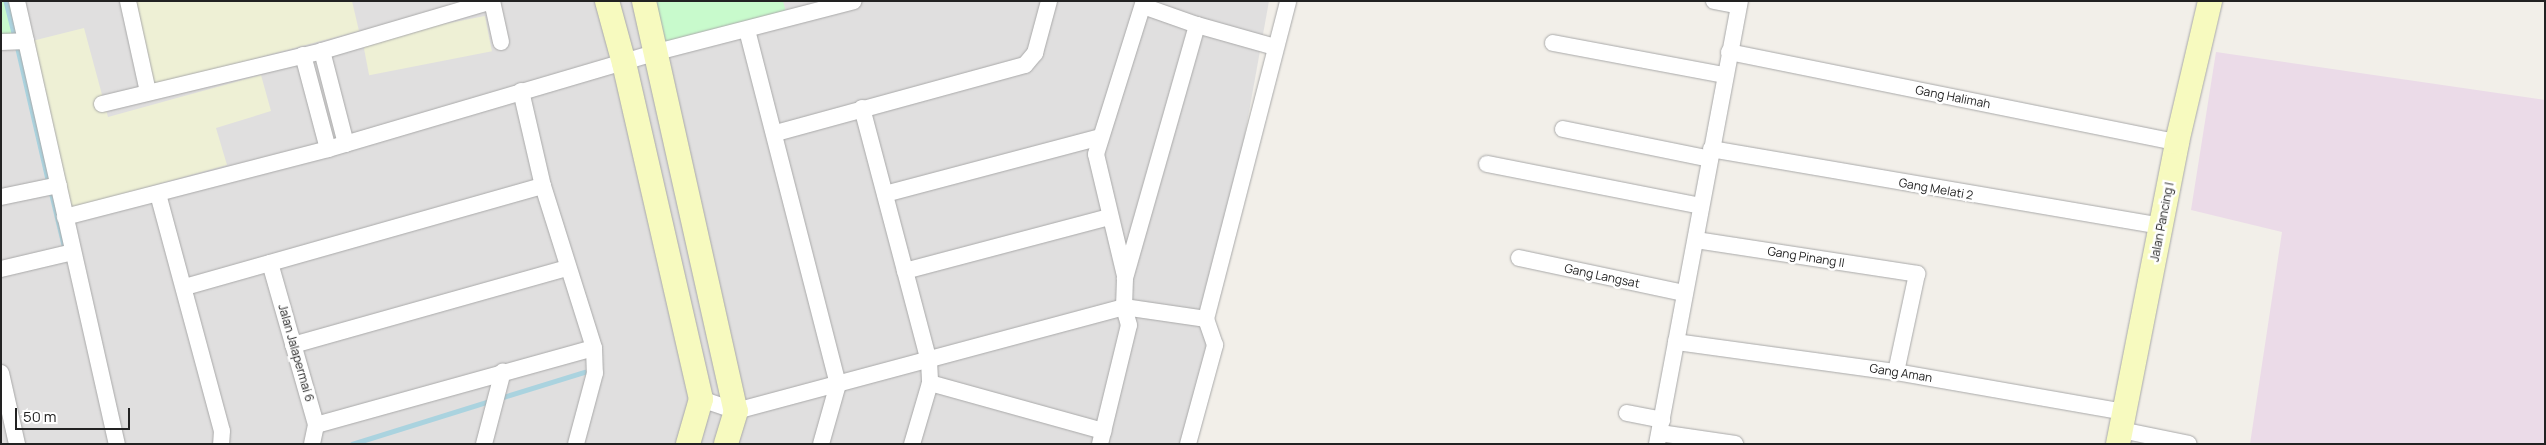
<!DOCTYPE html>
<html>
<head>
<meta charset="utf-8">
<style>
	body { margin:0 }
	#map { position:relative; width:2546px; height:445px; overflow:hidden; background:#f2efe9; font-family:Manrope,sans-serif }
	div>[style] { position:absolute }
	.residential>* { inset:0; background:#e0dfdf }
	.industrial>* { inset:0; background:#ebdbe8 }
	.farmland>* { inset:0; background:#eef0d5; transform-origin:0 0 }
	.park>* { inset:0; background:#c8facc }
	.stream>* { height:4.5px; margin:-2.25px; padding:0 2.25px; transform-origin:2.25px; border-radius:2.25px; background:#aad3df }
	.roads { filter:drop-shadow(0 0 1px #a9a9a9) drop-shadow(0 0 1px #a9a9a9) }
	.street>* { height:16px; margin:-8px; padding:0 8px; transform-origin:8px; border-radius:8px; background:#fff }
	.secondary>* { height:24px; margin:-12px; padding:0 12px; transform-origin:12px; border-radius:12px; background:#f7fabf }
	span { translate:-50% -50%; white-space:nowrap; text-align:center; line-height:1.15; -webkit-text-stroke:5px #fff; paint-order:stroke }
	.street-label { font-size:12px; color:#222 }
	.frame { position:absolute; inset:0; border:2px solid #222; pointer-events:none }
	.scale { position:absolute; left:15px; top:408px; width:115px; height:22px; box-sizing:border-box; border:2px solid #222; border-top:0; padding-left:6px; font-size:15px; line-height:18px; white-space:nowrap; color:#222; -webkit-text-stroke:4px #fff; paint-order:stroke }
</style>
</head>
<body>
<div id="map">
	<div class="residential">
		<i style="clip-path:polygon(21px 1px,1269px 1px,1189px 444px,1px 444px,1px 47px)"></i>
	</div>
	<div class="industrial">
		<i style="clip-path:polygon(2216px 52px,2545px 100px,2545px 444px,2250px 444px,2282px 232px,2191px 210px)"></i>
	</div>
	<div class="farmland">
		<i style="clip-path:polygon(134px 1px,352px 1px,359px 31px,151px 86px)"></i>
		<i style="left:485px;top:16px;width:36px;height:125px;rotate:79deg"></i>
		<i style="clip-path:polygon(84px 28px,108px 117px,261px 75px,271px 111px,216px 128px,227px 165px,72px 208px,32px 41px)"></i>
	</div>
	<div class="park">
		<i style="clip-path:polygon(1px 1px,11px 1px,21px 47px,1px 48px)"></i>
		<i style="clip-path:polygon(648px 1px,783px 1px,787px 16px,659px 45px)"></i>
	</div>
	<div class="stream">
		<i style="left:6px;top:1px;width:38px;rotate:76deg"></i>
		<i style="left:17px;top:45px;width:143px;rotate:77deg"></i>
		<i style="left:51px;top:191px;width:60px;rotate:76.4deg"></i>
		<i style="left:500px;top:398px;width:88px;rotate:-17.2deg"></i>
		<i style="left:352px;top:444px;width:145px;rotate:-17.3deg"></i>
	</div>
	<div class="roads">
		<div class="street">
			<i style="left:17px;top:1px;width:454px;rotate:77.3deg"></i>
			<i style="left:128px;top:1px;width:93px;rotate:77.6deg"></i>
			<i style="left:492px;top:1px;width:42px;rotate:77.6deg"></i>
			<i style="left:1714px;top:1px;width:25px;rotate:11deg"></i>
			<i style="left:1143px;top:6px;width:57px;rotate:19.4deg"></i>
			<i style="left:1197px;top:25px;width:81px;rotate:15.8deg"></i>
			<i style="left:747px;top:30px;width:366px;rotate:75.6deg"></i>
			<i style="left:838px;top:384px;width:62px;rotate:105.8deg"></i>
			<i style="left:1px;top:42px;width:25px;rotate:-2deg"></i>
			<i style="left:1553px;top:43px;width:174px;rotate:10.6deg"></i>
			<i style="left:322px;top:51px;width:96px;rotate:75.5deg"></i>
			<i style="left:1729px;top:52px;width:457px;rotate:11.4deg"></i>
			<i style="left:303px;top:55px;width:97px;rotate:75.1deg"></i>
			<i style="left:521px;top:91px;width:98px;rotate:77deg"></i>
			<i style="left:543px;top:186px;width:170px;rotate:72.5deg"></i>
			<i style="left:594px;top:348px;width:25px;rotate:88deg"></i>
			<i style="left:595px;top:373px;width:73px;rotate:105deg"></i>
			<i style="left:102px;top:104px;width:226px;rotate:-13.5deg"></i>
			<i style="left:322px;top:51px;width:177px;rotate:-16.4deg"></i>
			<i style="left:862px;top:108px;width:262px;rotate:75.2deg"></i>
			<i style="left:929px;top:361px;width:22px;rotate:87deg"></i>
			<i style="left:930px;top:383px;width:64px;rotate:106.4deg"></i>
			<i style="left:1563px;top:129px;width:150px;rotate:11.5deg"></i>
			<i style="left:776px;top:133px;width:258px;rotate:-15.3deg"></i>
			<i style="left:1025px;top:65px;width:16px;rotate:-50deg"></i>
			<i style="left:1035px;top:53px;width:54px;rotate:-74.9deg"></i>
			<i style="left:1711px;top:149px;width:457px;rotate:9.7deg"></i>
			<i style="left:1487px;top:164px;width:218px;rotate:11.1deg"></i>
			<i style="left:158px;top:194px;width:245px;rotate:74.9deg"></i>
			<i style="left:222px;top:431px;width:13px;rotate:94deg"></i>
			<i style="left:885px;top:194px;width:223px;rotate:-14.8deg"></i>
			<i style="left:1px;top:197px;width:59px;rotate:-11.7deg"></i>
			<i style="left:65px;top:217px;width:272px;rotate:-14.5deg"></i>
			<i style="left:328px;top:149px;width:343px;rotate:-16.4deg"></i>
			<i style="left:657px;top:52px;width:203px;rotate:-14.5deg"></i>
			<i style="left:1696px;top:240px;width:224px;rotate:8.7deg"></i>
			<i style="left:1917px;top:274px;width:100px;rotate:102.1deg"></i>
			<i style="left:1519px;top:258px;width:169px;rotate:12deg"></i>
			<i style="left:270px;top:263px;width:168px;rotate:74.1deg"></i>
			<i style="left:316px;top:425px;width:19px;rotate:102deg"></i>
			<i style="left:1px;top:269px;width:74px;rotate:-13.3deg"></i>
			<i style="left:905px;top:271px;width:212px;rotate:-14.8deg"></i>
			<i style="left:1125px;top:276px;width:125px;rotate:-103.4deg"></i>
			<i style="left:1096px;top:154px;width:160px;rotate:-72.6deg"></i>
			<i style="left:185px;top:287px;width:372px;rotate:-15.8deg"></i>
			<i style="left:1676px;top:342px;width:222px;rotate:7.8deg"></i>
			<i style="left:1896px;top:372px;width:232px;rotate:9.9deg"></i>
			<i style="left:293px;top:345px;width:285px;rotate:-15.7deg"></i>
			<i style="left:1px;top:373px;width:73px;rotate:77.3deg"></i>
			<i style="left:930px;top:383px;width:180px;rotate:15.5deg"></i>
			<i style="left:701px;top:399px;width:37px;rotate:19deg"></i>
			<i style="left:736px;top:411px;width:402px;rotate:-15deg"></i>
			<i style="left:1124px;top:307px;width:83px;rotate:8.3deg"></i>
			<i style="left:1627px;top:413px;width:36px;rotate:11deg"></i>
			<i style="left:316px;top:425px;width:288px;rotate:-15.5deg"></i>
			<i style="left:2121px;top:430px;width:69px;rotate:11.6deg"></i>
			<i style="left:1660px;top:433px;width:76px;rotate:8.3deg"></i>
			<i style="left:484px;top:444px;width:75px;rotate:-75.4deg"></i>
			<i style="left:1100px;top:444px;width:122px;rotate:-76.3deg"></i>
			<i style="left:1129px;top:325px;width:19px;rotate:-106deg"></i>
			<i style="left:1124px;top:307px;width:29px;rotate:-88deg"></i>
			<i style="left:1125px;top:278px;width:263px;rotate:-74.1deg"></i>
			<i style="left:1188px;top:444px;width:103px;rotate:-74.7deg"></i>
			<i style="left:1215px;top:345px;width:28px;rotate:-109deg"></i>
			<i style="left:1206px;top:319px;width:328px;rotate:-75.5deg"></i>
			<i style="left:1657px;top:444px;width:451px;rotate:-79.4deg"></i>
		</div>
		<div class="secondary">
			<i style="left:607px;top:1px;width:64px;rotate:74.7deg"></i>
			<i style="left:624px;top:63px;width:345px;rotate:77.1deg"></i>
			<i style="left:701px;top:399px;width:47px;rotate:106.1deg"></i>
			<i style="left:644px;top:1px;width:420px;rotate:77.4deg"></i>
			<i style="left:736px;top:411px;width:34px;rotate:107deg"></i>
			<i style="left:2118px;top:444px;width:308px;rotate:-78.9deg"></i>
			<i style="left:2177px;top:142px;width:145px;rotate:-76.8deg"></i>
		</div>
	</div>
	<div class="street-label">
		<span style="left:1953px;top:97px;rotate:11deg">Gang Halimah</span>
		<span style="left:1936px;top:189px;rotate:10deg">Gang Melati 2</span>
		<span style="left:2162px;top:222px;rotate:-79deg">Jalan Pancing I</span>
		<span style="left:1806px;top:257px;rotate:9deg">Gang Pinang II</span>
		<span style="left:1602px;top:276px;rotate:12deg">Gang Langsat</span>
		<span style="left:296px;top:353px;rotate:74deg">Jalan Jalapermai 6</span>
		<span style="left:1901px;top:373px;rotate:9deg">Gang Aman</span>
	</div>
	<div class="frame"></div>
	<div class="scale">50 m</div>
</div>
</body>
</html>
